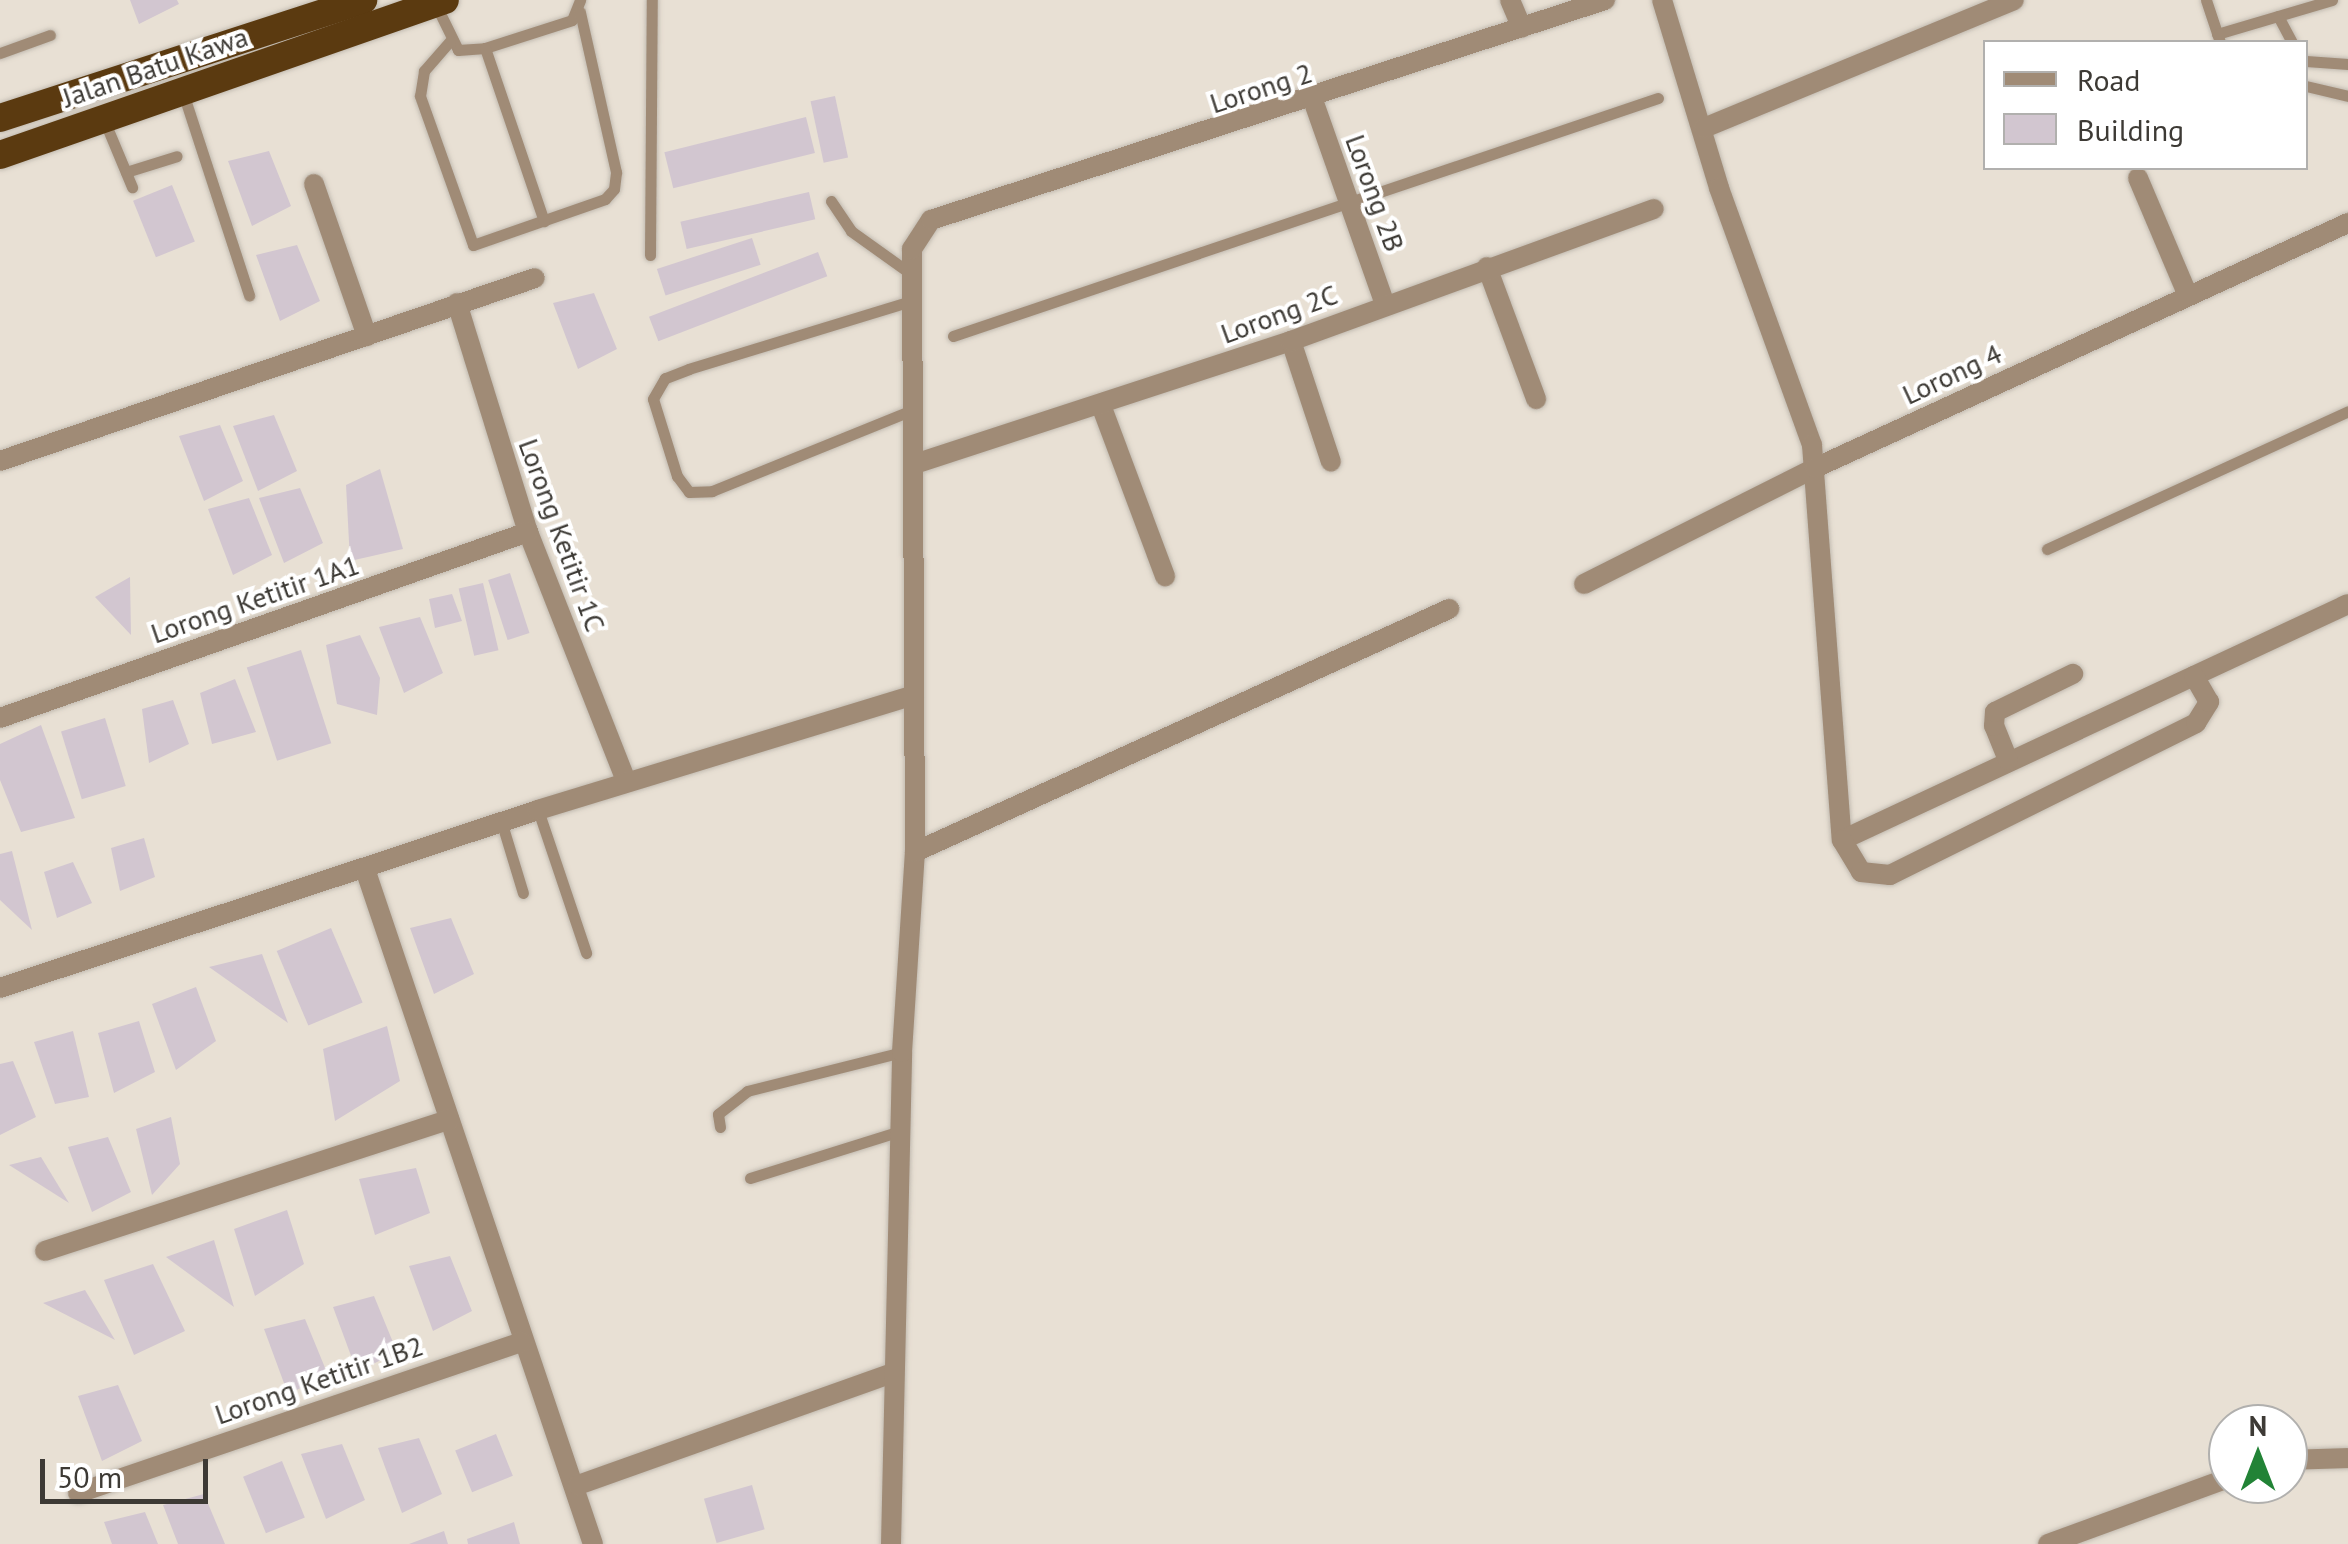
<!DOCTYPE html>
<html>
<head>
<meta charset="utf-8">
<style>
	body { margin:0 }
	#map { position:relative; width:2348px; height:1544px; overflow:hidden; background:#e8e0d4; font-family:"PT Sans",sans-serif }
	div>[style] { position:absolute }
	.building>* { inset:0; background:#d2c6d0; transform-origin:0 0 }
	.roads { filter:drop-shadow(0 0 2px #c2bbb1) drop-shadow(0 0 2px #c2bbb1) }
	.service>* { height:11px; margin:-5.5px; padding:0 5.5px; transform-origin:5.5px; border-radius:5.5px; background:#a08b76 }
	.minor>* { height:20px; margin:-10px; padding:0 10px; transform-origin:10px; border-radius:10px; background:#a08b76 }
	.trunk>* { height:28px; margin:-14px; padding:0 14px; transform-origin:14px; border-radius:14px; background:#5b3a10 }
	span { translate:-50% -50%; white-space:nowrap; text-align:center; line-height:1.15; -webkit-text-stroke:8px #fff; paint-order:stroke }
	.street-label { font-size:28px; color:#3d3a35 }
	.legend { position:absolute; left:1983px; top:40px; width:325px; height:130px; box-sizing:border-box; background:#fff; border:2px solid #b1b0ae; margin:0; padding:12px 18px; list-style:none; font-size:30px; color:#3d3a35 }
	.legend li { display:flex; align-items:center; gap:20px; height:50px }
	.legend b { width:50px; border:2px solid #b1b0ae }
	.north { position:absolute; left:2208px; top:1404px; width:100px; height:100px; box-sizing:border-box; background:#fff; border:2px solid #b1b0ae; border-radius:50%; rotate:0deg; font-size:28px; font-weight:700; line-height:40px; text-align:center; color:#3d3a35 }
	.north::after { content:''; display:block; margin:auto; width:35px; height:45px; background:#228336; clip-path:polygon(50% 0,100% 100%,50% 72%,0 100%) }
	.scale { position:absolute; left:40px; top:1459px; width:168px; height:45px; box-sizing:border-box; border:5px solid #3d3a35; border-top:0; padding-left:12px; font-size:30px; line-height:35px; white-space:nowrap; color:#3d3a35; -webkit-text-stroke:8px #fff; paint-order:stroke }
</style>
</head>
<body>
<div id="map">
	<div class="building">
		<i style="clip-path:polygon(130px 0,177px 0,179px 4px,139px 24px)"></i>
		<i style="left:835px;top:96px;width:63px;height:25px;rotate:78deg"></i>
		<i style="left:806px;top:117px;width:37px;height:146px;rotate:76deg"></i>
		<i style="clip-path:polygon(269px 151px,291px 206px,252px 226px,228px 161px)"></i>
		<i style="left:172px;top:185px;width:61px;height:42px;rotate:68deg"></i>
		<i style="left:809px;top:192px;width:28px;height:132px;rotate:77deg"></i>
		<i style="left:752px;top:238px;width:28px;height:100px;rotate:72deg"></i>
		<i style="clip-path:polygon(297px 245px,320px 301px,280px 321px,256px 255px)"></i>
		<i style="left:818px;top:252px;width:26px;height:181px;rotate:69deg"></i>
		<i style="clip-path:polygon(594px 293px,617px 349px,578px 369px,553px 303px)"></i>
		<i style="clip-path:polygon(274px 415px,297px 471px,258px 491px,233px 426px)"></i>
		<i style="clip-path:polygon(220px 425px,243px 481px,204px 501px,179px 436px)"></i>
		<i style="clip-path:polygon(380px 469px,403px 549px,350px 561px,346px 485px)"></i>
		<i style="clip-path:polygon(300px 488px,323px 543px,284px 563px,259px 498px)"></i>
		<i style="clip-path:polygon(249px 498px,272px 555px,233px 575px,208px 509px)"></i>
		<i style="left:510px;top:573px;width:63px;height:23px;rotate:72deg"></i>
		<i style="clip-path:polygon(130px 577px,131px 635px,95px 597px)"></i>
		<i style="left:483px;top:583px;width:69px;height:25px;rotate:77deg"></i>
		<i style="clip-path:polygon(452px 594px,462px 621px,435px 628px,429px 599px)"></i>
		<i style="clip-path:polygon(420px 617px,443px 673px,404px 693px,379px 627px)"></i>
		<i style="clip-path:polygon(360px 635px,380px 678px,377px 715px,337px 704px,326px 645px)"></i>
		<i style="left:301px;top:650px;width:98px;height:57px;rotate:72deg"></i>
		<i style="clip-path:polygon(235px 679px,256px 732px,212px 744px,200px 693px)"></i>
		<i style="clip-path:polygon(173px 700px,189px 744px,149px 763px,142px 709px)"></i>
		<i style="left:105px;top:718px;width:71px;height:46px;rotate:73deg"></i>
		<i style="clip-path:polygon(41px 725px,75px 818px,21px 832px,0 780px,0 744px)"></i>
		<i style="clip-path:polygon(144px 838px,155px 877px,120px 891px,111px 848px)"></i>
		<i style="clip-path:polygon(12px 851px,32px 930px,0 900px,0 854px)"></i>
		<i style="clip-path:polygon(73px 862px,92px 903px,57px 918px,44px 872px)"></i>
		<i style="clip-path:polygon(451px 918px,474px 974px,434px 994px,410px 928px)"></i>
		<i style="left:331px;top:928px;width:81px;height:59px;rotate:67deg"></i>
		<i style="clip-path:polygon(262px 954px,288px 1023px,209px 967px)"></i>
		<i style="clip-path:polygon(196px 987px,216px 1041px,176px 1070px,152px 1004px)"></i>
		<i style="clip-path:polygon(139px 1021px,155px 1072px,114px 1093px,98px 1033px)"></i>
		<i style="clip-path:polygon(387px 1026px,400px 1081px,335px 1121px,323px 1049px)"></i>
		<i style="clip-path:polygon(73px 1031px,89px 1097px,55px 1104px,34px 1042px)"></i>
		<i style="clip-path:polygon(13px 1061px,36px 1117px,0 1135px,0 1064px)"></i>
		<i style="clip-path:polygon(171px 1117px,180px 1164px,152px 1195px,136px 1129px)"></i>
		<i style="clip-path:polygon(108px 1137px,131px 1192px,92px 1212px,68px 1147px)"></i>
		<i style="clip-path:polygon(41px 1157px,69px 1203px,9px 1165px)"></i>
		<i style="clip-path:polygon(416px 1168px,430px 1213px,375px 1235px,359px 1179px)"></i>
		<i style="clip-path:polygon(287px 1210px,304px 1264px,255px 1296px,234px 1229px)"></i>
		<i style="clip-path:polygon(214px 1240px,234px 1307px,166px 1257px)"></i>
		<i style="clip-path:polygon(450px 1256px,472px 1311px,433px 1331px,409px 1266px)"></i>
		<i style="clip-path:polygon(153px 1264px,185px 1331px,134px 1355px,104px 1280px)"></i>
		<i style="clip-path:polygon(85px 1290px,115px 1340px,43px 1303px)"></i>
		<i style="clip-path:polygon(374px 1296px,397px 1352px,357px 1372px,333px 1307px)"></i>
		<i style="clip-path:polygon(305px 1319px,328px 1375px,288px 1394px,264px 1329px)"></i>
		<i style="clip-path:polygon(118px 1385px,142px 1441px,102px 1461px,78px 1396px)"></i>
		<i style="left:496px;top:1434px;width:45px;height:44px;rotate:68deg"></i>
		<i style="clip-path:polygon(419px 1438px,442px 1494px,402px 1513px,378px 1448px)"></i>
		<i style="clip-path:polygon(342px 1444px,365px 1500px,326px 1519px,301px 1454px)"></i>
		<i style="left:282px;top:1461px;width:61px;height:42px;rotate:68deg"></i>
		<i style="left:752px;top:1485px;width:46px;height:50px;rotate:74deg"></i>
		<i style="clip-path:polygon(204px 1494px,225px 1544px,178px 1544px,163px 1505px)"></i>
		<i style="clip-path:polygon(145px 1512px,158px 1544px,112px 1544px,104px 1522px)"></i>
		<i style="clip-path:polygon(514px 1522px,520px 1544px,468px 1544px,467px 1539px)"></i>
		<i style="clip-path:polygon(444px 1531px,448px 1544px,409px 1544px)"></i>
	</div>
	<div class="roads">
		<div class="service">
			<i style="left:2206px;top:0;width:44px;rotate:71.6deg"></i>
			<i style="left:435px;top:3px;width:52px;rotate:63.9deg"></i>
			<i style="left:458px;top:50px;width:27px;rotate:-4deg"></i>
			<i style="left:485px;top:48px;width:91px;rotate:-17.8deg"></i>
			<i style="left:572px;top:20px;width:22px;rotate:-68deg"></i>
			<i style="left:2278px;top:16px;width:30px;rotate:62deg"></i>
			<i style="left:2217px;top:34px;width:120px;rotate:-16.5deg"></i>
			<i style="left:450px;top:41px;width:40px;rotate:131deg"></i>
			<i style="left:424px;top:71px;width:25px;rotate:99deg"></i>
			<i style="left:420px;top:96px;width:158px;rotate:70.4deg"></i>
			<i style="left:473px;top:245px;width:140px;rotate:-19.2deg"></i>
			<i style="left:605px;top:199px;width:13px;rotate:-48deg"></i>
			<i style="left:614px;top:189px;width:17px;rotate:-83deg"></i>
			<i style="left:616px;top:172px;width:164px;rotate:-102.7deg"></i>
			<i style="left:485px;top:48px;width:183px;rotate:71.2deg"></i>
			<i style="left:0;top:53px;width:53px;rotate:-19.8deg"></i>
			<i style="left:2306px;top:61px;width:42px;rotate:4.1deg"></i>
			<i style="left:2306px;top:86px;width:43px;rotate:13.4deg"></i>
			<i style="left:183px;top:93px;width:213px;rotate:71.9deg"></i>
			<i style="left:104px;top:120px;width:73px;rotate:67.3deg"></i>
			<i style="left:126px;top:172px;width:53px;rotate:-17.4deg"></i>
			<i style="left:831px;top:201px;width:36px;rotate:56deg"></i>
			<i style="left:851px;top:231px;width:74px;rotate:35.6deg"></i>
			<i style="left:650px;top:255px;width:255px;rotate:-89.6deg"></i>
			<i style="left:911px;top:301px;width:232px;rotate:163deg"></i>
			<i style="left:689px;top:369px;width:26px;rotate:159deg"></i>
			<i style="left:665px;top:378px;width:24px;rotate:120deg"></i>
			<i style="left:653px;top:399px;width:81px;rotate:72.7deg"></i>
			<i style="left:677px;top:476px;width:20px;rotate:53deg"></i>
			<i style="left:689px;top:492px;width:23px;rotate:-2deg"></i>
			<i style="left:712px;top:491px;width:219px;rotate:-22deg"></i>
			<i style="left:953px;top:336px;width:744px;rotate:-18.65deg"></i>
			<i style="left:2047px;top:549px;width:331px;rotate:-24.6deg"></i>
			<i style="left:538px;top:810px;width:151px;rotate:71.4deg"></i>
			<i style="left:502px;top:824px;width:72px;rotate:73.1deg"></i>
			<i style="left:720px;top:1127px;width:13px;rotate:-99deg"></i>
			<i style="left:718px;top:1114px;width:37px;rotate:-38deg"></i>
			<i style="left:747px;top:1091px;width:160px;rotate:-14.1deg"></i>
			<i style="left:750px;top:1178px;width:160px;rotate:-17.4deg"></i>
		</div>
		<div class="minor">
			<i style="left:1510px;top:0;width:30px;rotate:67deg"></i>
			<i style="left:1662px;top:0;width:196px;rotate:73.1deg"></i>
			<i style="left:1719px;top:188px;width:273px;rotate:70.1deg"></i>
			<i style="left:1812px;top:445px;width:396px;rotate:85.7deg"></i>
			<i style="left:1842px;top:840px;width:558px;rotate:-25deg"></i>
			<i style="left:1313px;top:100px;width:216px;rotate:70.6deg"></i>
			<i style="left:1704px;top:128px;width:335px;rotate:-22.4deg"></i>
			<i style="left:2138px;top:178px;width:128px;rotate:67deg"></i>
			<i style="left:314px;top:184px;width:161px;rotate:70.8deg"></i>
			<i style="left:1487px;top:267px;width:141px;rotate:69.6deg"></i>
			<i style="left:457px;top:303px;width:240px;rotate:72.8deg"></i>
			<i style="left:528px;top:532px;width:268px;rotate:68.5deg"></i>
			<i style="left:1291px;top:341px;width:127px;rotate:71.7deg"></i>
			<i style="left:1101px;top:405px;width:183px;rotate:69.5deg"></i>
			<i style="left:0;top:461px;width:565px;rotate:-18.88deg"></i>
			<i style="left:918px;top:463px;width:392px;rotate:-18.1deg"></i>
			<i style="left:1291px;top:341px;width:386px;rotate:-20deg"></i>
			<i style="left:1584px;top:584px;width:258px;rotate:-26.7deg"></i>
			<i style="left:1815px;top:468px;width:587px;rotate:-24.69deg"></i>
			<i style="left:0;top:718px;width:560px;rotate:-19.41deg"></i>
			<i style="left:2008px;top:760px;width:37px;rotate:-112deg"></i>
			<i style="left:1994px;top:726px;width:14px;rotate:-86deg"></i>
			<i style="left:1995px;top:712px;width:87px;rotate:-26deg"></i>
			<i style="left:1842px;top:840px;width:37px;rotate:59deg"></i>
			<i style="left:1861px;top:872px;width:29px;rotate:6deg"></i>
			<i style="left:1890px;top:875px;width:342px;rotate:-26.4deg"></i>
			<i style="left:2196px;top:723px;width:25px;rotate:-58deg"></i>
			<i style="left:2209px;top:702px;width:30px;rotate:-120deg"></i>
			<i style="left:915px;top:852px;width:587px;rotate:-24.47deg"></i>
			<i style="left:365px;top:869px;width:712px;rotate:71.34deg"></i>
			<i style="left:0;top:988px;width:567px;rotate:-18.31deg"></i>
			<i style="left:538px;top:810px;width:392px;rotate:-17deg"></i>
			<i style="left:45px;top:1251px;width:425px;rotate:-18deg"></i>
			<i style="left:2288px;top:1460px;width:60px;rotate:-1.9deg"></i>
			<i style="left:578px;top:1485px;width:334px;rotate:-19.6deg"></i>
			<i style="left:78px;top:1493px;width:469px;rotate:-18.8deg"></i>
			<i style="left:891px;top:1544px;width:492px;rotate:-88.7deg"></i>
			<i style="left:902px;top:1052px;width:200px;rotate:-86.3deg"></i>
			<i style="left:915px;top:852px;width:603px;rotate:-90.29deg"></i>
			<i style="left:912px;top:249px;width:35px;rotate:-57deg"></i>
			<i style="left:931px;top:220px;width:709px;rotate:-18.08deg"></i>
			<i style="left:2048px;top:1544px;width:192px;rotate:-20.1deg"></i>
		</div>
		<div class="trunk">
			<i style="left:0;top:118px;width:382px;rotate:-18deg"></i>
			<i style="left:0;top:155px;width:471px;rotate:-19.2deg"></i>
		</div>
	</div>
	<div class="street-label">
		<span style="left:155px;top:67px;rotate:-19deg">Jalan Batu Kawa</span>
		<span style="left:1261px;top:88px;rotate:-18deg">Lorong 2</span>
		<span style="left:1375px;top:193px;rotate:70deg">Lorong 2B</span>
		<span style="left:1279px;top:314px;rotate:-20deg">Lorong 2C</span>
		<span style="left:1952px;top:374px;rotate:-25deg">Lorong 4</span>
		<span style="left:562px;top:535px;rotate:70deg">Lorong Ketitir 1C</span>
		<span style="left:255px;top:599px;rotate:-19deg">Lorong Ketitir 1A1</span>
		<span style="left:319px;top:1380px;rotate:-19deg">Lorong Ketitir 1B2</span>
	</div>
	<ul class="legend">
	<li><b style="height:12px;background:#a08b76"></b>Road</li>
	<li><b style="height:28px;background:#d2c6d0"></b>Building</li>
	</ul>
	<div class="north">N</div>
	<div class="scale">50 m</div>
</div>
</body>
</html>
